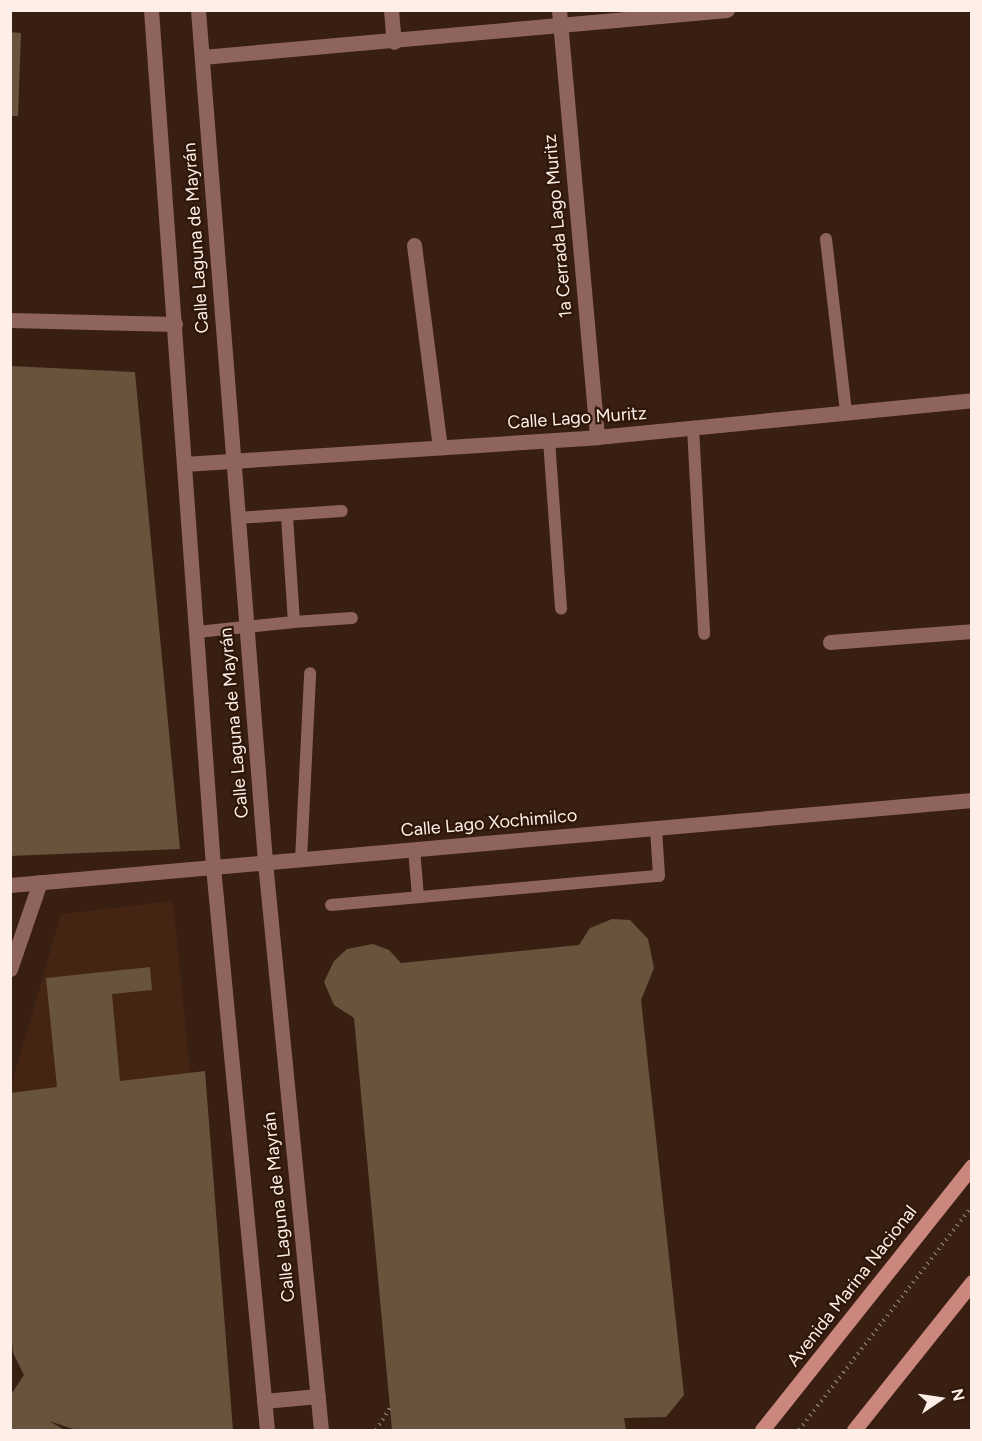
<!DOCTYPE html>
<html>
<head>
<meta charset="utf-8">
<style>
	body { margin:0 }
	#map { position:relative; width:982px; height:1441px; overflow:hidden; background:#381f12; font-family:Figtree,sans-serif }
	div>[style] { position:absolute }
	.built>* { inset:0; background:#442514 }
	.building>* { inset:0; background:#68533c }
	.path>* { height:4px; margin-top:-2px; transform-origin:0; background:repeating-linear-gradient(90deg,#867166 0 1.5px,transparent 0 6px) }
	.service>* { height:12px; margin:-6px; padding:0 6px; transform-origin:6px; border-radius:6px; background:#8f645e }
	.minor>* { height:15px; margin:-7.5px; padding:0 7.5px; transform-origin:7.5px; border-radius:7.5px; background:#8f645e }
	.tertiary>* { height:15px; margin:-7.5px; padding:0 7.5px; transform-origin:7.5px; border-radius:7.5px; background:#8f645e }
	.secondary>* { height:15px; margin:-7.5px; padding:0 7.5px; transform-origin:7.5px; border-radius:7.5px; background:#cb867d }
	span { translate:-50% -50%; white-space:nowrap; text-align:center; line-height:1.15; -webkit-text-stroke:4.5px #2e1608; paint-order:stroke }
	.street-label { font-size:18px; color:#fdefe8 }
	.frame { position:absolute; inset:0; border:12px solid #fdefe8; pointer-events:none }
	.north { position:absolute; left:910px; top:1369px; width:60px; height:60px; -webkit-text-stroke:4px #2e1608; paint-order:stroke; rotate:77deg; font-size:16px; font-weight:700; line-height:24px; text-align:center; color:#fdefe8 }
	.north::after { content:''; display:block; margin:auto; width:21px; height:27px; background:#fdefe8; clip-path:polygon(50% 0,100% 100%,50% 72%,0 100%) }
</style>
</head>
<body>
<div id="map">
	<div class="built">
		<i style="clip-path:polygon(173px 901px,226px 1430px,137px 1430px,11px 1345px,10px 1090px,61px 914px)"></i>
	</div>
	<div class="building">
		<i style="clip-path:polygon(10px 32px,21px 33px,18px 116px,10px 116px)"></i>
		<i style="clip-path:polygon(10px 366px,135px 372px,180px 849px,10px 856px)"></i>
		<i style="clip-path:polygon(612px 919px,630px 920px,648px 939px,654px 968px,641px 1000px,684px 1395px,666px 1417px,624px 1418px,626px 1430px,392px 1430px,354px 1018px,334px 1005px,324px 982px,334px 961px,347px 949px,373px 944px,389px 950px,401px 963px,579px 945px,590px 928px)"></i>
		<i style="clip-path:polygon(150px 967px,152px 990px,112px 994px,120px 1081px,205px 1071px,233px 1430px,76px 1430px,49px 1421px,65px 1430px,10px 1430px,10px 1396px,24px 1375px,13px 1353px,10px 1321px,10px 1093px,57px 1087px,46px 978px)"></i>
	</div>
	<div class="path">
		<i style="left:376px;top:1430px;width:26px;rotate:-58deg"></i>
		<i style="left:799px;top:1430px;width:283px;rotate:-52.3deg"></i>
	</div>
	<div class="service">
		<i style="left:826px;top:239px;width:175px;rotate:83.4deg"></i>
		<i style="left:693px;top:428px;width:206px;rotate:86.9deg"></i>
		<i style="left:549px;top:440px;width:169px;rotate:85.9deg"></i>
		<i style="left:237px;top:518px;width:105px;rotate:-3.8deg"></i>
		<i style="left:294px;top:622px;width:58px;rotate:-3.9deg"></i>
		<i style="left:197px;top:632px;width:98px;rotate:-5.9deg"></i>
		<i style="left:294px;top:622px;width:106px;rotate:-93.8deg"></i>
		<i style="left:414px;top:849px;width:48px;rotate:85.2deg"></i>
		<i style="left:301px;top:860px;width:187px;rotate:-87.2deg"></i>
		<i style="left:331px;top:905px;width:329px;rotate:-5.1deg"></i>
		<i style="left:659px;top:876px;width:48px;rotate:-93.6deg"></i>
	</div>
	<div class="minor">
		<i style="left:391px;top:10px;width:32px;rotate:85deg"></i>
		<i style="left:559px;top:10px;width:429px;rotate:84.9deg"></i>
		<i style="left:202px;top:57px;width:527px;rotate:-5.12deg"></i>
		<i style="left:414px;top:245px;width:204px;rotate:82.7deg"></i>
		<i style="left:10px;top:320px;width:165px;rotate:1.4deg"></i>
		<i style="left:184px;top:464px;width:414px;rotate:-3.7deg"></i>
		<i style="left:597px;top:437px;width:377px;rotate:-5.6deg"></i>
		<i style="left:830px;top:642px;width:142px;rotate:-4.4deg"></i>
		<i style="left:10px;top:885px;width:966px;rotate:-5.05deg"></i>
		<i style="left:10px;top:969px;width:92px;rotate:-71deg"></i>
	</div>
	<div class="tertiary">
		<i style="left:151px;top:10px;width:859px;rotate:85.86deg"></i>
		<i style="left:213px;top:867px;width:566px;rotate:84.52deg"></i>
		<i style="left:198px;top:10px;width:855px;rotate:85.5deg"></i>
		<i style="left:265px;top:862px;width:571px;rotate:84.37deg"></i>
		<i style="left:264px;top:1401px;width:54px;rotate:-5.3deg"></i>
	</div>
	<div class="secondary">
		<i style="left:762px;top:1430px;width:337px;rotate:-51.5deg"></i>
		<i style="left:854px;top:1430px;width:189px;rotate:-51.4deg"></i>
	</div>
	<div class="street-label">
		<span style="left:558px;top:226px;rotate:-95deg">1a Cerrada Lago Muritz</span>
		<span style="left:196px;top:238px;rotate:-94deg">Calle Laguna de Mayrán</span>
		<span style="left:577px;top:418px;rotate:-4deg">Calle Lago Muritz</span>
		<span style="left:234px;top:723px;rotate:-95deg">Calle Laguna de Mayrán</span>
		<span style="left:489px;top:823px;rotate:-5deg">Calle Lago Xochimilco</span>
		<span style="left:279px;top:1207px;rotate:-96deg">Calle Laguna de Mayrán</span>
		<span style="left:852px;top:1286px;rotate:-52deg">Avenida Marina Nacional</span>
	</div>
	<div class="frame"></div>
	<div class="north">N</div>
</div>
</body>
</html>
